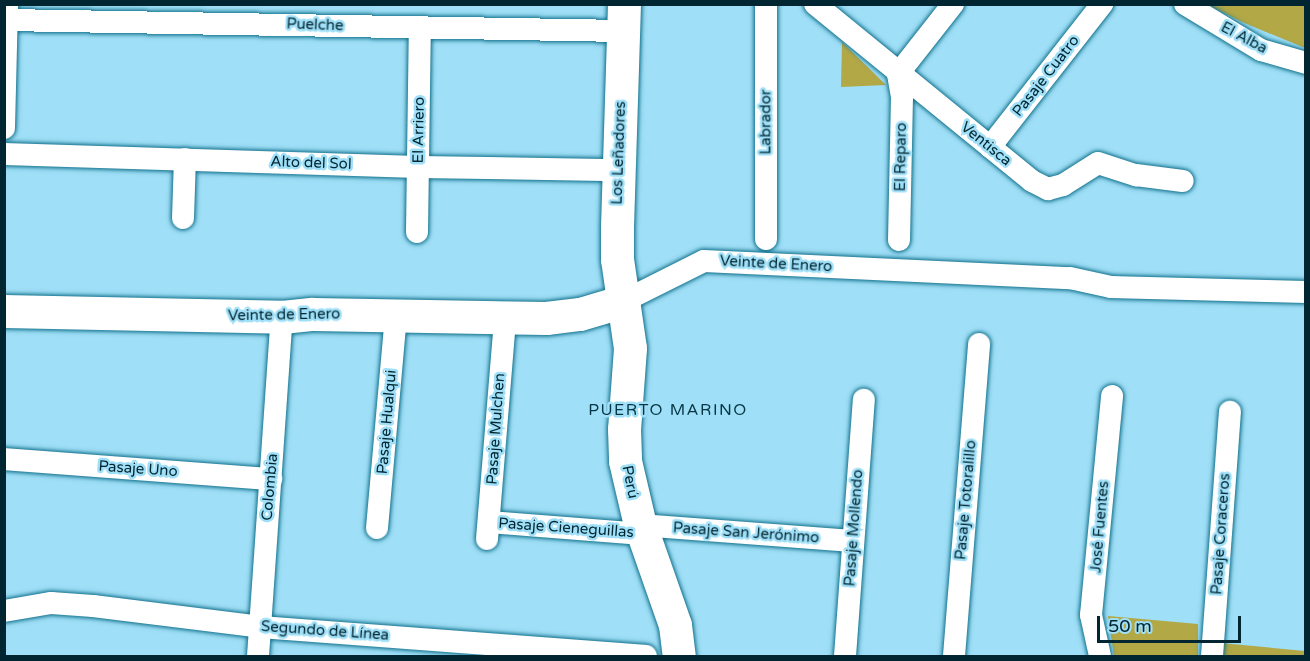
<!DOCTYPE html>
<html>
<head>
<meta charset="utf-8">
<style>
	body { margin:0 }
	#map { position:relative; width:1310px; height:661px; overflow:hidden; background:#9fdff7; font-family:"Varela Round",sans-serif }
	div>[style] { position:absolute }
	.green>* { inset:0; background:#b3a846 }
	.roads { filter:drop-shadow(0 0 2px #11718c) drop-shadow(0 0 2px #11718c) }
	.street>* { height:22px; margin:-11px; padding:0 11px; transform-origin:11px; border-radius:11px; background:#fff }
	.secondary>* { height:33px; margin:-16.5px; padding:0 16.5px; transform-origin:16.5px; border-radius:16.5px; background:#fff }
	span { translate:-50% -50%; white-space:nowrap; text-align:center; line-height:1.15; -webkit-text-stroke:5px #9fdff7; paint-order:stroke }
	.street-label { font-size:15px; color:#012631 }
	.neighbourhood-label { font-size:16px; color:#073746; letter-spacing:1.5px }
	.frame { position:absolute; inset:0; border:6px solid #012631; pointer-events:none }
	.scale { position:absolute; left:1097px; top:616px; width:144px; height:27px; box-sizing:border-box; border:3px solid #012631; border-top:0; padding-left:8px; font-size:18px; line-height:21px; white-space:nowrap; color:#012631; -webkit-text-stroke:4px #9fdff7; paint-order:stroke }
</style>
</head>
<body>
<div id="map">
	<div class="green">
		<i style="clip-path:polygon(1208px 5px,1305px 5px,1305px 48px,1242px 22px)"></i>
		<i style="clip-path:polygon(842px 42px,886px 85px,841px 87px)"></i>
		<i style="clip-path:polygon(1108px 616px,1198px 624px,1198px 656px,1114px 656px)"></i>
		<i style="clip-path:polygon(1221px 643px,1305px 651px,1305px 656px,1221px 656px)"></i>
	</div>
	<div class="roads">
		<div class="street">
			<i style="left:766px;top:4px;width:235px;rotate:90deg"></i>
			<i style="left:815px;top:4px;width:280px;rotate:39.2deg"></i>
			<i style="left:1032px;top:181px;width:18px;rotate:27deg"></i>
			<i style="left:1048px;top:189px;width:16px;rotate:-15deg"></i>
			<i style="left:1063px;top:185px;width:41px;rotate:-32.2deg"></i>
			<i style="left:1098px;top:163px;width:40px;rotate:18deg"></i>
			<i style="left:1136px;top:175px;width:47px;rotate:7.3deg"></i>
			<i style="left:1185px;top:4px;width:89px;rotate:31.2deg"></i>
			<i style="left:1261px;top:50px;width:47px;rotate:16.1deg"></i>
			<i style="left:6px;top:20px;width:618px;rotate:1.02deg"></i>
			<i style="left:4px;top:128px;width:122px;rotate:-88.6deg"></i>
			<i style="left:990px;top:147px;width:182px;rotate:-51.9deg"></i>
			<i style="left:4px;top:154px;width:414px;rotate:1.8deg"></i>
			<i style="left:418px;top:167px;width:201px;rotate:0.9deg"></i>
			<i style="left:183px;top:218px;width:59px;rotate:-88.1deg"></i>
			<i style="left:417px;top:232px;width:203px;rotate:-89.2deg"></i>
			<i style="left:899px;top:240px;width:143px;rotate:-88.8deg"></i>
			<i style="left:902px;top:97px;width:23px;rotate:-100deg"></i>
			<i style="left:898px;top:74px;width:89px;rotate:-51.8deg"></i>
			<i style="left:624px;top:301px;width:89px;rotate:-26.6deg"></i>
			<i style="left:704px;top:261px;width:366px;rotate:2.7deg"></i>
			<i style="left:1070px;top:278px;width:42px;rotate:12.4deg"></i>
			<i style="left:1111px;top:287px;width:195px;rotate:1.5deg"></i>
			<i style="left:4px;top:459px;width:268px;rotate:4.3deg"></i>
			<i style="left:489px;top:522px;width:154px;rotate:4.5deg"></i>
			<i style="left:640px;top:525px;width:213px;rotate:4.3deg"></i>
			<i style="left:377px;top:528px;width:213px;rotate:-84.9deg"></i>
			<i style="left:487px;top:539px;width:222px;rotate:-85.3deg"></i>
			<i style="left:4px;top:611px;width:48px;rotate:-9.7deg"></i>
			<i style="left:51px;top:603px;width:42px;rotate:4.1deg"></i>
			<i style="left:93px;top:606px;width:169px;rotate:7.1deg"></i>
			<i style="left:261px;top:627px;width:386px;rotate:4.3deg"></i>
			<i style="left:258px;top:656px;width:340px;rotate:-86deg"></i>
			<i style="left:845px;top:656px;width:257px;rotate:-85.8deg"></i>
			<i style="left:954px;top:656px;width:313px;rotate:-85.4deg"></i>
			<i style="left:1100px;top:656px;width:42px;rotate:-102.4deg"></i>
			<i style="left:1091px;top:615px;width:220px;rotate:-84.5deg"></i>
			<i style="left:1212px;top:656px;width:245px;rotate:-85.8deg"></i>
		</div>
		<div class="secondary">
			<i style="left:624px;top:4px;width:224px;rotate:91.8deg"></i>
			<i style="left:617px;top:228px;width:31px;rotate:90deg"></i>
			<i style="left:617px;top:259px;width:90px;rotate:81.7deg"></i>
			<i style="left:630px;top:348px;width:81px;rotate:94.2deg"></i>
			<i style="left:624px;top:429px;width:32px;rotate:88deg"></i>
			<i style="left:625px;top:461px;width:66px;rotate:76.8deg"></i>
			<i style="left:640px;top:525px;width:106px;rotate:70.7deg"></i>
			<i style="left:675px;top:625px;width:31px;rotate:83deg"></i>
			<i style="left:4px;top:311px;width:278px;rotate:1.2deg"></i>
			<i style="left:282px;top:317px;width:31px;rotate:-6deg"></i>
			<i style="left:313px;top:314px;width:233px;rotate:1deg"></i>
			<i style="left:546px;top:318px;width:34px;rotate:-7deg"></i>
			<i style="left:580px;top:314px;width:46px;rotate:-16.5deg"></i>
		</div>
	</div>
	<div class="street-label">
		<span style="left:315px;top:25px;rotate:2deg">Puelche</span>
		<span style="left:1244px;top:38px;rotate:28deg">El Alba</span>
		<span style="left:1046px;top:76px;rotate:-52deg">Pasaje Cuatro</span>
		<span style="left:766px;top:122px;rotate:-90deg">Labrador</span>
		<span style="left:419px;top:130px;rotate:-89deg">El Arriero</span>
		<span style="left:986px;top:144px;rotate:39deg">Ventisca</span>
		<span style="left:619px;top:153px;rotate:-88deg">Los Leñadores</span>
		<span style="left:901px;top:157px;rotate:-89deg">El Reparo</span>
		<span style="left:311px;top:163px;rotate:2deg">Alto del Sol</span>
		<span style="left:776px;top:264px;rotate:3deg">Veinte de Enero</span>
		<span style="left:284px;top:315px;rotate:-1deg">Veinte de Enero</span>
		<span style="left:387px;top:422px;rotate:-85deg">Pasaje Hualqui</span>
		<span style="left:496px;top:429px;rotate:-86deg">Pasaje Mulchen</span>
		<span style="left:138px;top:469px;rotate:4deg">Pasaje Uno</span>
		<span style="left:630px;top:482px;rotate:79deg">Perú</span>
		<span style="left:270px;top:487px;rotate:-85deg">Colombia</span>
		<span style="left:966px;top:500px;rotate:-85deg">Pasaje Totoralillo</span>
		<span style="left:1100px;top:527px;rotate:-85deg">José Fuentes</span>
		<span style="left:566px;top:528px;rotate:4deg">Pasaje Cieneguillas</span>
		<span style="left:854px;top:528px;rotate:-86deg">Pasaje Mollendo</span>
		<span style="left:746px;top:533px;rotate:4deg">Pasaje San Jerónimo</span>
		<span style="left:1221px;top:534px;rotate:-86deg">Pasaje Coraceros</span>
		<span style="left:325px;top:631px;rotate:4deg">Segundo de Línea</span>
	</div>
	<div class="neighbourhood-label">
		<span style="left:668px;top:410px">PUERTO MARINO</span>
	</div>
	<div class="frame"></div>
	<div class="scale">50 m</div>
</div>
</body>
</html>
